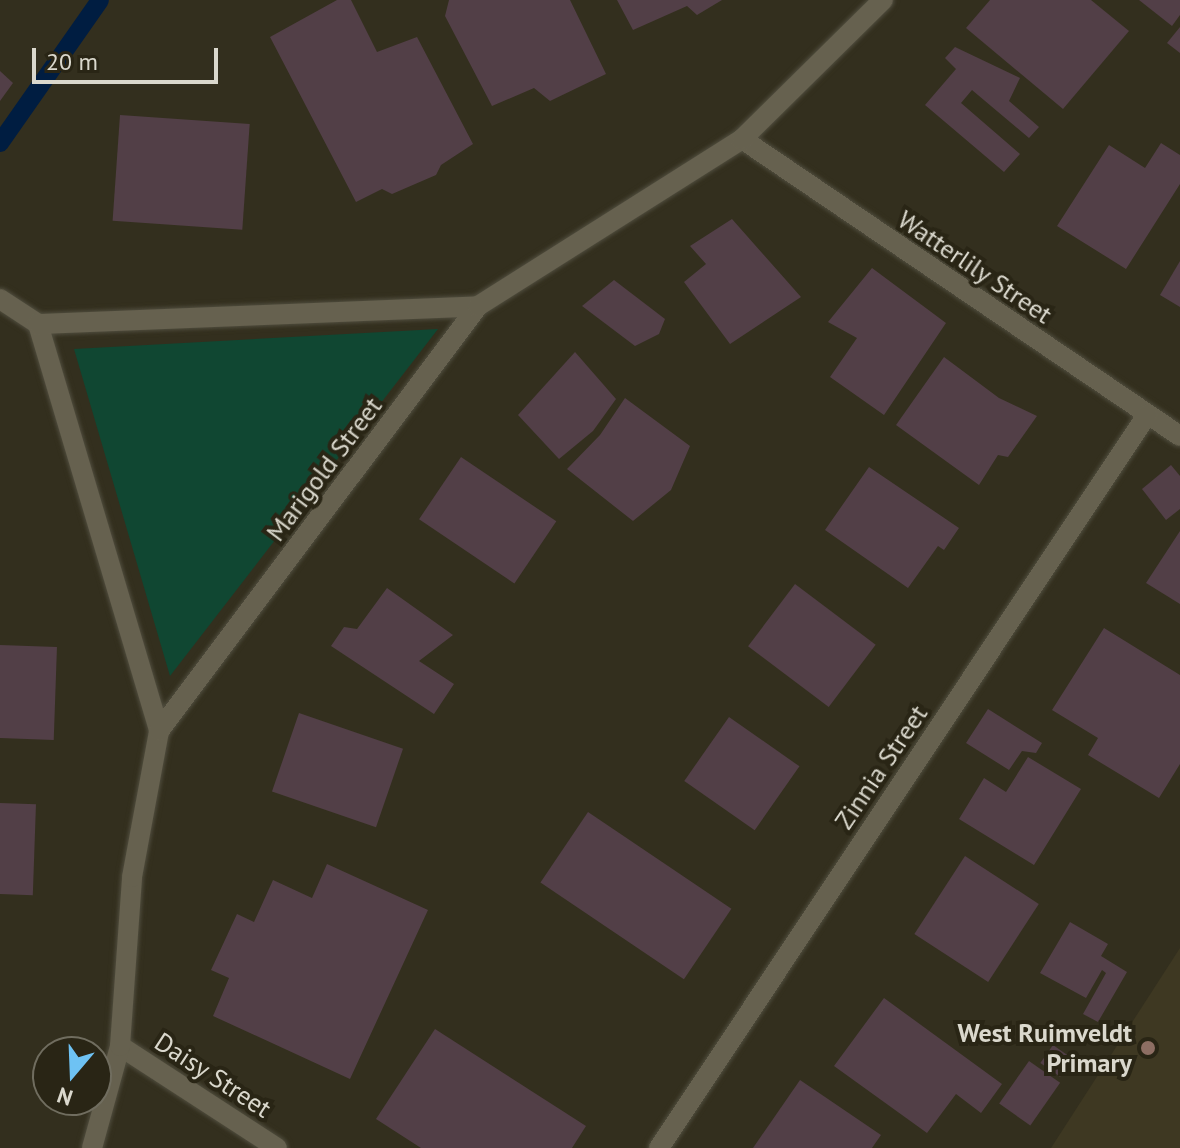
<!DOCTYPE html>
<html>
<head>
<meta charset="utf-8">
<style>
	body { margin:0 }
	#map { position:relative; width:1180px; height:1148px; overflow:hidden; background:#332f1e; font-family:"PT Sans",sans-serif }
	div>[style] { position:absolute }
	.built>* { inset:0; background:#3e3822 }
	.green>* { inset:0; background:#104732 }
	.stream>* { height:18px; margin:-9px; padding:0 9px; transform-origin:9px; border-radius:9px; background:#001d41 }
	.building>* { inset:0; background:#523f47; transform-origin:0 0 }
	.roads { filter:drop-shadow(0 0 2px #504d3e) drop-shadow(0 0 2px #504d3e) }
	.minor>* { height:20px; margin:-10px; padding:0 10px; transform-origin:10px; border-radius:10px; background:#66614f }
	.dots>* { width:22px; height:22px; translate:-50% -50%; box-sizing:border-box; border:4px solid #292515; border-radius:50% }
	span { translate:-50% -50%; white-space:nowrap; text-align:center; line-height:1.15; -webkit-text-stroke:8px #292515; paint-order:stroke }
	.street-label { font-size:26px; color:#dad8cd }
	.poi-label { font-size:26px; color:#dad8cd; font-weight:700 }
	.right { translate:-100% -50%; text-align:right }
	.north { position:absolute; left:32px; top:1036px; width:80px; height:80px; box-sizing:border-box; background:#292515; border:2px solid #706d5f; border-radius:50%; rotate:199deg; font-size:22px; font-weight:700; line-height:32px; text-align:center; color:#dad8cd }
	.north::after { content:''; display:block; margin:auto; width:28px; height:36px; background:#6ec2f3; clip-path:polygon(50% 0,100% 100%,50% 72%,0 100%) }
	.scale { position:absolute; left:32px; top:48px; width:186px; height:36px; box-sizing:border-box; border:4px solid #dad8cd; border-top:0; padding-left:10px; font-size:24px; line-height:28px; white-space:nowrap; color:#dad8cd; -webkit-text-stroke:6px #292515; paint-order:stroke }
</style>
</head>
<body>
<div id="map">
	<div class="built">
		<i style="clip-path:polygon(1180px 948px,1180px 1148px,1051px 1148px)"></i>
	</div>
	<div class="green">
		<i style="clip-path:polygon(438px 329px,170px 676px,74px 349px)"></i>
	</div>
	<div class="stream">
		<i style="left:0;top:143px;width:174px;rotate:-55deg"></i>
	</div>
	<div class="building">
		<i style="clip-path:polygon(337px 0,351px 0,377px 52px,417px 37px,473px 144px,441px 165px,436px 175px,392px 194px,382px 189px,356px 202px,270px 37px)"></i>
		<i style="clip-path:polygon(449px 0,570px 0,606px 74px,550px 101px,534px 88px,492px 106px,445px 16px)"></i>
		<i style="clip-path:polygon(617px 0,722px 0,697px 15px,687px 6px,633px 30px)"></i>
		<i style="clip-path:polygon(990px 0,1091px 0,1129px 31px,1063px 109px,966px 28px)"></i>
		<i style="clip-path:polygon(1139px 0,1180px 0,1180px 15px,1172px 26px)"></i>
		<i style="clip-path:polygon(1180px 27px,1180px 53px,1167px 43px)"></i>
		<i style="clip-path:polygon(955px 47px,1020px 78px,1009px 101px,1039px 127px,1029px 138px,972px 90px,961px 103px,1020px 154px,1004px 172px,925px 105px,956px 69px,945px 58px)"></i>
		<i style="clip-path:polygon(0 71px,13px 83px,0 101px)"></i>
		<i style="left:120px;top:115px;width:130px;height:106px;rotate:4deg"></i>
		<i style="clip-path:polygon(1161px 143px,1180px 155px,1180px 184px,1126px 269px,1057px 226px,1109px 145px,1145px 168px)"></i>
		<i style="clip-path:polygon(732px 219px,801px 297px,730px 344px,684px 282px,706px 264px,690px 246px)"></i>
		<i style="clip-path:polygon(1180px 261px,1180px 307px,1160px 295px)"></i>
		<i style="clip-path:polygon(872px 268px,946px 323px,884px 415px,830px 377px,857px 338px,828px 322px)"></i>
		<i style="clip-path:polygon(614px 280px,665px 319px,659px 334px,635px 346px,582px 306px)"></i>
		<i style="clip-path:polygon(575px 352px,616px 399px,593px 431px,559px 459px,518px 415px)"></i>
		<i style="clip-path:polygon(944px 357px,999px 398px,1037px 416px,1008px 457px,998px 455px,979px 485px,896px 425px)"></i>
		<i style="clip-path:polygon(625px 398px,690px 446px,671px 490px,633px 521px,567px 469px,600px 435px)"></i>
		<i style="left:461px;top:457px;width:115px;height:75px;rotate:34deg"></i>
		<i style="clip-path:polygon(1171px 465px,1180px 476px,1180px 509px,1166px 520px,1142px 489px)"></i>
		<i style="clip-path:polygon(869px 467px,959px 528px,944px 550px,938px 546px,908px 588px,825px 530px)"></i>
		<i style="clip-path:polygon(1180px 531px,1180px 604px,1146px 583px)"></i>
		<i style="left:795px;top:584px;width:101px;height:78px;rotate:37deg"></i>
		<i style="clip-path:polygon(387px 588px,453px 635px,419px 661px,454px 684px,434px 714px,331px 646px,344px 627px,357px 629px)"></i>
		<i style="clip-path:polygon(1104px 628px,1180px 675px,1180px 764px,1159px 798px,1088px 755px,1098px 738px,1052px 710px)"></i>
		<i style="left:0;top:645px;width:57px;height:93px;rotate:2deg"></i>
		<i style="clip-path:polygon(988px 709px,1042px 743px,1036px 753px,1022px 751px,1009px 770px,966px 743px)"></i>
		<i style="left:299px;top:713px;width:110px;height:83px;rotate:19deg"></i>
		<i style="left:729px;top:717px;width:86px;height:78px;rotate:35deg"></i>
		<i style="clip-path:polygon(1028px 757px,1081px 789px,1034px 865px,959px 819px,984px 778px,1006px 792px)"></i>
		<i style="left:0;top:803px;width:36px;height:91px;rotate:2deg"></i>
		<i style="left:588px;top:812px;width:173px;height:85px;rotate:34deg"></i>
		<i style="left:965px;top:856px;width:88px;height:93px;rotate:33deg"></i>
		<i style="clip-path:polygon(327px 864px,428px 910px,350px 1079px,213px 1016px,229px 978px,211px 970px,237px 914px,254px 922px,273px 880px,312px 898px)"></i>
		<i style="clip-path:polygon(1070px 922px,1108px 944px,1101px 956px,1127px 972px,1098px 1022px,1083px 1014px,1106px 973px,1102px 970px,1086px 998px,1040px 973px)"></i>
		<i style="clip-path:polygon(884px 998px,1002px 1084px,981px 1113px,956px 1094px,927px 1133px,834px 1066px)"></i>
		<i style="clip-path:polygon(435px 1029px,586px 1126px,572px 1148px,421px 1148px,376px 1119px)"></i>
		<i style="left:1053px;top:1045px;width:24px;height:22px;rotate:35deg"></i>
		<i style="left:1029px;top:1061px;width:38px;height:52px;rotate:35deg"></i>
		<i style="clip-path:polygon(800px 1080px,881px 1135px,872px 1148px,753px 1148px)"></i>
	</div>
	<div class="roads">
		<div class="minor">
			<i style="left:742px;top:139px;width:529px;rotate:34.14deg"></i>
			<i style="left:0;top:299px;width:45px;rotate:33.3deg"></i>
			<i style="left:38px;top:324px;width:425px;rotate:73.4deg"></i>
			<i style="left:38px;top:324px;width:440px;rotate:-2.3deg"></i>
			<i style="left:120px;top:1046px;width:187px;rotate:33deg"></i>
			<i style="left:92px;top:1148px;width:106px;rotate:-74.6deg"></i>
			<i style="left:120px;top:1046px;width:169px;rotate:-85.9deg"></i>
			<i style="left:132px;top:877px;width:148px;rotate:-79.5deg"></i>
			<i style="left:159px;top:731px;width:531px;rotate:-53.11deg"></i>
			<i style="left:478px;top:306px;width:312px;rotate:-32.3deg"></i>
			<i style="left:742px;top:139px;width:198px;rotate:-44.6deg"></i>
			<i style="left:659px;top:1148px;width:881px;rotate:-56.35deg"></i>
		</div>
	</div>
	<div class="dots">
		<i style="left:1148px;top:1048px;background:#8d6e63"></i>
	</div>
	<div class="street-label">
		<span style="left:975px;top:267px;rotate:34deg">Watterlily Street</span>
		<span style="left:324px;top:469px;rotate:-53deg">Marigold Street</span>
		<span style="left:881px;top:767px;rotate:-56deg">Zinnia Street</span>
		<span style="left:213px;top:1075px;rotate:33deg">Daisy Street</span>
	</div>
	<div class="poi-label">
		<span class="right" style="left:1132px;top:1048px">West Ruimveldt<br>Primary</span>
	</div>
	<div class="north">N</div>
	<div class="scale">20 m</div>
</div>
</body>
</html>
